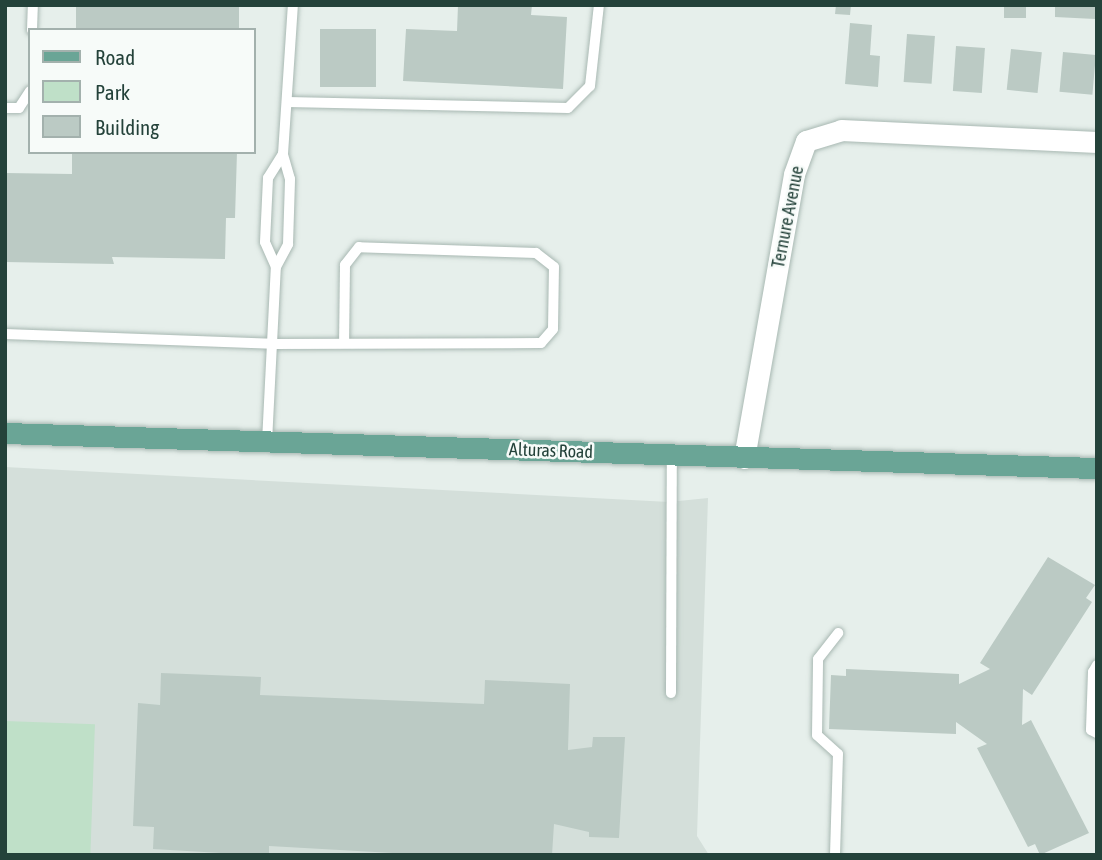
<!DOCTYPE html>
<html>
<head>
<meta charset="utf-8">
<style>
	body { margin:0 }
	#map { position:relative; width:1102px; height:860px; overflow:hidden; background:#e6efeb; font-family:"Asap Condensed",sans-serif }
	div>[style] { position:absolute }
	.built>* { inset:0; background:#d4dfda }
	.green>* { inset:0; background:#bfe0c8; transform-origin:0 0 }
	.building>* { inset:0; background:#bbcac4; transform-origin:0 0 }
	.roads { filter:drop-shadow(0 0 2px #a8b8b2) drop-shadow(0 0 2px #a8b8b2) }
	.service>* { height:10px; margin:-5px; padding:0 5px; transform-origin:5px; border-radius:5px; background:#fff }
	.minor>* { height:21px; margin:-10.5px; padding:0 10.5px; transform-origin:10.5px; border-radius:10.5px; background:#fff }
	.primary>* { height:21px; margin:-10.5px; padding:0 10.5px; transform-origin:10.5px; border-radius:10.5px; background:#6aa596 }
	span { translate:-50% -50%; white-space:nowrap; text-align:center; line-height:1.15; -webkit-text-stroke:5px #f7fbf9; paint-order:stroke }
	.street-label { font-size:18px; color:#24423a }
	.frame { position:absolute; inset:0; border:7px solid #24423a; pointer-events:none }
	.legend { position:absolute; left:28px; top:28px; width:228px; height:126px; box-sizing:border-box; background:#f7fbf9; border:2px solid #a3b1ad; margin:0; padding:9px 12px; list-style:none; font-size:21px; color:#24423a }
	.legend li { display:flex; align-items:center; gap:14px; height:35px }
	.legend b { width:35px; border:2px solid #a3b1ad }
</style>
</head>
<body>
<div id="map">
	<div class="built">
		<i style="clip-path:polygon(5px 467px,669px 502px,708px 498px,697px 836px,709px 855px,5px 855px)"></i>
	</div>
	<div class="green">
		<i style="left:5px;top:721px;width:90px;height:134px;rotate:2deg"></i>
	</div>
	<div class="building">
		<i style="left:76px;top:5px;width:163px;height:25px"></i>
		<i style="clip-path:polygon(458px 5px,532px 5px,531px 15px,567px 17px,563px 89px,403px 81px,406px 29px,457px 31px)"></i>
		<i style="clip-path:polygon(836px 5px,851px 5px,850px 15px,835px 14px)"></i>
		<i style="left:1004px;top:5px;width:22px;height:13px"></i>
		<i style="clip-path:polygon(1055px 5px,1095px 5px,1095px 19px,1055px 17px)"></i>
		<i style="clip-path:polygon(850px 23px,872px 25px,870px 55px,880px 56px,878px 87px,845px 84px)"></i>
		<i style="left:320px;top:29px;width:56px;height:58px"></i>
		<i style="left:907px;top:34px;width:28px;height:48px;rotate:4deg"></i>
		<i style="left:956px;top:46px;width:29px;height:45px;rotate:4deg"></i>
		<i style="left:1011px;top:49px;width:31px;height:41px;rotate:6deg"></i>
		<i style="left:1063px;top:52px;width:33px;height:40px;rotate:5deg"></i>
		<i style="clip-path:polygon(72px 152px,237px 152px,235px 218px,226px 218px,225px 259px,112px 257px,114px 264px,5px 262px,5px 173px,72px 174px)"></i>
		<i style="clip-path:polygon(1048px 557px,1095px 585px,1086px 598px,1092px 602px,1032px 695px,1023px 689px,1022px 725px,1031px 720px,1089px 833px,1040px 855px,1035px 844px,1028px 847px,977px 748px,987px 744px,956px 722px,956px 734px,829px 729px,831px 675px,846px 676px,846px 669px,959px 674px,959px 684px,990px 669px,980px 663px)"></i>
		<i style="clip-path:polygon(161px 673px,261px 677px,260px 695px,484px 704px,485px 680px,570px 684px,568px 750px,592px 747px,593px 737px,625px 737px,619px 838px,589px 837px,589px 832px,554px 824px,552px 855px,428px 855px,269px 846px,269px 855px,255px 855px,153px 849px,154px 827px,133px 826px,138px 703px,160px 705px)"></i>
	</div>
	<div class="roads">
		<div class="service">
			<i style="left:32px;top:30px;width:25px;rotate:-88deg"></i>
			<i style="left:287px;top:102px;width:281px;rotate:1.2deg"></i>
			<i style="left:568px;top:108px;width:31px;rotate:-45deg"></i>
			<i style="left:590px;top:86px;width:81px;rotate:-83.7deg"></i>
			<i style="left:5px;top:108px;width:14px"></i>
			<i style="left:19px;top:108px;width:20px;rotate:-57deg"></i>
			<i style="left:276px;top:267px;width:26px;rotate:-62deg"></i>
			<i style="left:288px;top:244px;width:65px;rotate:-88.2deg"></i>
			<i style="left:290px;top:179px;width:26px;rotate:-106deg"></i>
			<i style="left:283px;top:154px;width:149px;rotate:-86.2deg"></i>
			<i style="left:5px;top:334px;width:267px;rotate:2.1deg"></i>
			<i style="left:272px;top:344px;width:269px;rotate:-0.2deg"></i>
			<i style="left:541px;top:343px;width:18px;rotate:-49deg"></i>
			<i style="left:553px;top:329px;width:62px;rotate:-89.1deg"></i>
			<i style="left:554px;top:267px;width:23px;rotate:-142deg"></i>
			<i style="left:536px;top:253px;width:177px;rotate:-178.1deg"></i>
			<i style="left:359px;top:247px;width:23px;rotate:128deg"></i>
			<i style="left:345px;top:265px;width:77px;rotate:90.7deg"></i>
			<i style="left:267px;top:442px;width:175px;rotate:-87.1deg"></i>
			<i style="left:276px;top:267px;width:27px;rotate:-114deg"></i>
			<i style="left:265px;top:242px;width:64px;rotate:-87.3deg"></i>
			<i style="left:268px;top:178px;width:28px;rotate:-58deg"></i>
			<i style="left:1097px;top:665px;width:8px;rotate:120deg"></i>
			<i style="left:1093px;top:672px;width:58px;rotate:92deg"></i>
			<i style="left:1091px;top:730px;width:7px;rotate:27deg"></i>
			<i style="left:671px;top:693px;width:237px;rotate:-89.8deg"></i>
			<i style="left:835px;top:855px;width:101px;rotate:-88.3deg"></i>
			<i style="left:838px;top:754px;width:28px;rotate:-138deg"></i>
			<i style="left:817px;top:735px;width:76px;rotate:-89.2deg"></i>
			<i style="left:818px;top:659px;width:33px;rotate:-52deg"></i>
		</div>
		<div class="minor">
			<i style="left:744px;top:458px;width:288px;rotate:-80deg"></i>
			<i style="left:794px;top:174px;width:35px;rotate:-70deg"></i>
			<i style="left:806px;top:141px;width:37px;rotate:-17deg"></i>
			<i style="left:841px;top:130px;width:256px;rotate:2.7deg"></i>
		</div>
		<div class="primary">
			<i style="left:5px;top:433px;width:1093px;rotate:1.84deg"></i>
		</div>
	</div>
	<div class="street-label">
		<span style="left:788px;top:217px;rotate:-79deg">Ternure Avenue</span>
		<span style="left:551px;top:451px;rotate:2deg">Alturas Road</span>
	</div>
	<div class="frame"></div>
	<ul class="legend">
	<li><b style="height:9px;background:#6aa596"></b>Road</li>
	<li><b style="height:19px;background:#bfe0c8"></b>Park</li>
	<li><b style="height:19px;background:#bbcac4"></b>Building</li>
	</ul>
</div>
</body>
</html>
